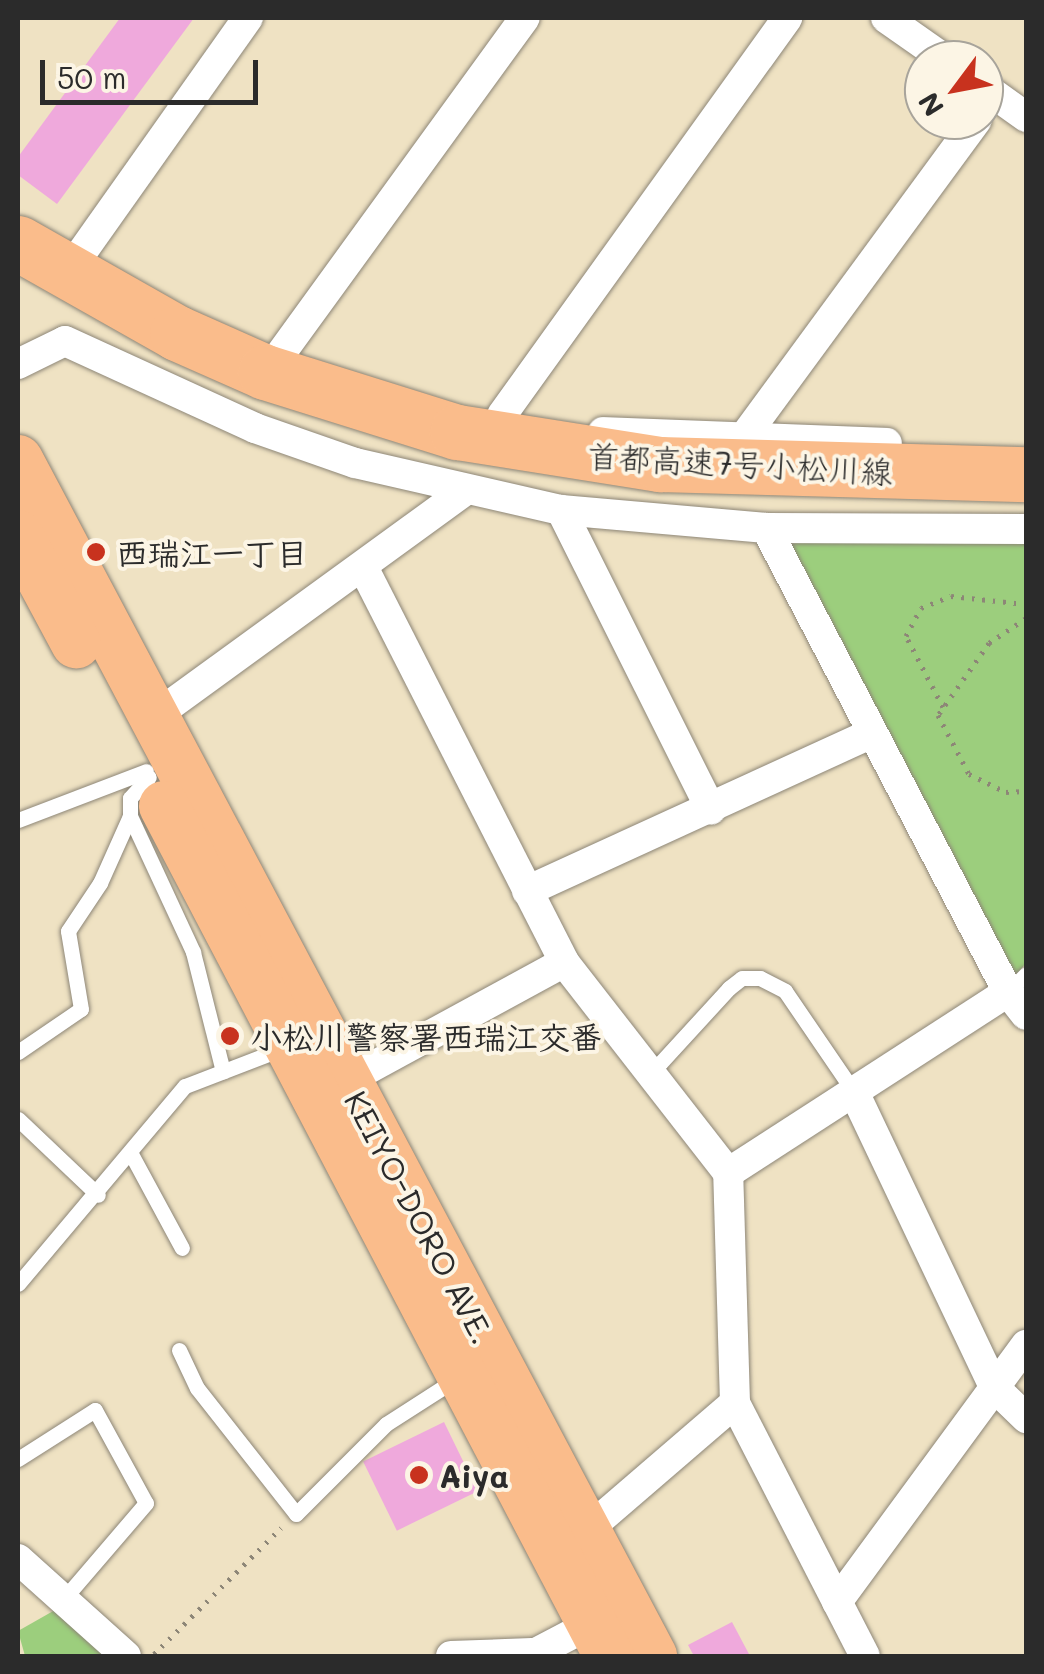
<!DOCTYPE html>
<html>
<head>
<meta charset="utf-8">
<style>
	body { margin:0 }
	#map { position:relative; width:1044px; height:1674px; overflow:hidden; background:#efe2c3; font-family:Mali,"Klee One",sans-serif }
	div>[style] { position:absolute }
	.green>* { inset:0; background:#9cce7d }
	.building>* { inset:0; background:#efa9dc; transform-origin:0 0 }
	.path>* { height:5px; margin-top:-2.5px; transform-origin:0; background:repeating-linear-gradient(90deg,#8d8677 0 2.5px,transparent 0 10.5px) }
	.roads { filter:drop-shadow(0 0 2px #8d8677) drop-shadow(0 0 2px #8d8677) }
	.service>* { height:15px; margin:-7.5px; padding:0 7.5px; transform-origin:7.5px; border-radius:7.5px; background:#fff }
	.minor>* { height:30px; margin:-15px; padding:0 15px; transform-origin:15px; border-radius:15px; background:#fff }
	.trunk>* { height:50px; margin:-25px; padding:0 25px; transform-origin:25px; border-radius:25px; background:#fabc8b }
	.motorway>* { height:55px; margin:-27.5px; padding:0 27.5px; transform-origin:27.5px; border-radius:27.5px; background:#fabc8b }
	.dots>* { width:28px; height:28px; translate:-50% -50%; box-sizing:border-box; border:5px solid #fcf5e5; border-radius:50% }
	span { translate:-50% -50%; white-space:nowrap; text-align:center; line-height:1.15; -webkit-text-stroke:8px #fcf5e5; paint-order:stroke }
	.street-label { font-size:32px; color:#2b2b2b }
	.poi-label { font-size:32px; color:#2b2b2b; font-weight:700 }
	.left { translate:0 -50%; text-align:left }
	.frame { position:absolute; inset:0; border:20px solid #2b2b2b; pointer-events:none }
	.north { position:absolute; left:904px; top:40px; width:100px; height:100px; box-sizing:border-box; background:#fcf5e5; border:2px solid #a8a49b; border-radius:50%; rotate:238deg; font-size:28px; font-weight:700; line-height:40px; text-align:center; color:#2b2b2b }
	.north::after { content:''; display:block; margin:auto; width:35px; height:45px; background:#c8321e; clip-path:polygon(50% 0,100% 100%,50% 72%,0 100%) }
	.scale { position:absolute; left:40px; top:60px; width:218px; height:45px; box-sizing:border-box; border:5px solid #2b2b2b; border-top:0; padding-left:12px; font-size:30px; line-height:35px; white-space:nowrap; color:#2b2b2b; -webkit-text-stroke:8px #fcf5e5; paint-order:stroke }
</style>
</head>
<body>
<div id="map">
	<div class="green">
		<i style="clip-path:polygon(775px 533px,1026px 537px,1026px 963px,1011px 981px)"></i>
		<i style="clip-path:polygon(55px 1610px,106px 1656px,25px 1656px,18px 1631px)"></i>
	</div>
	<div class="building">
		<i style="clip-path:polygon(120px 18px,194px 18px,57px 204px,18px 175px,18px 157px)"></i>
		<i style="left:444px;top:1422px;width:77px;height:90px;rotate:64deg"></i>
		<i style="clip-path:polygon(732px 1622px,750px 1656px,694px 1656px,688px 1645px)"></i>
	</div>
	<div class="path">
		<i style="left:1026px;top:618px;width:45px;rotate:146deg"></i>
		<i style="left:989px;top:643px;width:88px;rotate:125.3deg"></i>
		<i style="left:938px;top:715px;width:67px;rotate:62.3deg"></i>
		<i style="left:969px;top:774px;width:41px;rotate:25.9deg"></i>
		<i style="left:1006px;top:792px;width:20px;rotate:-3deg"></i>
		<i style="left:943px;top:707px;width:80px;rotate:-117.5deg"></i>
		<i style="left:906px;top:636px;width:32px;rotate:-62deg"></i>
		<i style="left:921px;top:608px;width:32px;rotate:-22deg"></i>
		<i style="left:951px;top:596px;width:75px;rotate:6.1deg"></i>
		<i style="left:154px;top:1654px;width:179px;rotate:-44.8deg"></i>
	</div>
	<div class="roads">
		<div class="service">
			<i style="left:130px;top:816px;width:150px;rotate:65.1deg"></i>
			<i style="left:193px;top:952px;width:123px;rotate:75.9deg"></i>
			<i style="left:18px;top:820px;width:137px;rotate:-20.9deg"></i>
			<i style="left:1008px;top:992px;width:25px;rotate:-45deg"></i>
			<i style="left:18px;top:1052px;width:76px;rotate:-34.3deg"></i>
			<i style="left:81px;top:1009px;width:79px;rotate:-99.5deg"></i>
			<i style="left:68px;top:931px;width:58px;rotate:-56.3deg"></i>
			<i style="left:100px;top:883px;width:73px;rotate:-65.9deg"></i>
			<i style="left:130px;top:816px;width:18px;rotate:-90deg"></i>
			<i style="left:130px;top:798px;width:28px;rotate:-48deg"></i>
			<i style="left:652px;top:1072px;width:114px;rotate:-47.5deg"></i>
			<i style="left:729px;top:988px;width:16px;rotate:-38deg"></i>
			<i style="left:742px;top:978px;width:18px"></i>
			<i style="left:760px;top:978px;width:28px;rotate:27deg"></i>
			<i style="left:785px;top:991px;width:122px;rotate:55.7deg"></i>
			<i style="left:18px;top:1119px;width:110px;rotate:43.5deg"></i>
			<i style="left:130px;top:1152px;width:109px;rotate:61.6deg"></i>
			<i style="left:18px;top:1284px;width:259px;rotate:-49.9deg"></i>
			<i style="left:185px;top:1086px;width:106px;rotate:-21deg"></i>
			<i style="left:179px;top:1350px;width:42px;rotate:64.7deg"></i>
			<i style="left:197px;top:1388px;width:160px;rotate:51.8deg"></i>
			<i style="left:296px;top:1514px;width:127px;rotate:-45deg"></i>
			<i style="left:386px;top:1424px;width:83px;rotate:-32.7deg"></i>
			<i style="left:18px;top:1459px;width:91px;rotate:-32.5deg"></i>
			<i style="left:95px;top:1410px;width:106px;rotate:61.3deg"></i>
			<i style="left:146px;top:1503px;width:130px;rotate:130.6deg"></i>
		</div>
		<div class="minor">
			<i style="left:886px;top:18px;width:73px;rotate:35deg"></i>
			<i style="left:984px;top:87px;width:52px;rotate:35.5deg"></i>
			<i style="left:80px;top:255px;width:291px;rotate:-54.7deg"></i>
			<i style="left:282px;top:352px;width:413px;rotate:-54deg"></i>
			<i style="left:18px;top:364px;width:52px;rotate:-26.1deg"></i>
			<i style="left:65px;top:341px;width:209px;rotate:24.6deg"></i>
			<i style="left:255px;top:428px;width:106px;rotate:19.3deg"></i>
			<i style="left:355px;top:463px;width:211px;rotate:12.9deg"></i>
			<i style="left:561px;top:510px;width:206px;rotate:5deg"></i>
			<i style="left:766px;top:528px;width:260px;rotate:0.2deg"></i>
			<i style="left:502px;top:415px;width:489px;rotate:-54.3deg"></i>
			<i style="left:603px;top:432px;width:284px;rotate:2.2deg"></i>
			<i style="left:744px;top:437px;width:393px;rotate:-53.7deg"></i>
			<i style="left:561px;top:510px;width:335px;rotate:63.4deg"></i>
			<i style="left:766px;top:528px;width:523px;rotate:62.46deg"></i>
			<i style="left:1008px;top:992px;width:29px;rotate:52deg"></i>
			<i style="left:364px;top:569px;width:441px;rotate:63deg"></i>
			<i style="left:564px;top:962px;width:267px;rotate:52.1deg"></i>
			<i style="left:155px;top:716px;width:381px;rotate:-36deg"></i>
			<i style="left:527px;top:891px;width:377px;rotate:-24.6deg"></i>
			<i style="left:348px;top:1080px;width:246px;rotate:-28.6deg"></i>
			<i style="left:854px;top:1092px;width:327px;rotate:64.6deg"></i>
			<i style="left:994px;top:1387px;width:45px;rotate:44.1deg"></i>
			<i style="left:586px;top:1531px;width:196px;rotate:-40.7deg"></i>
			<i style="left:18px;top:1559px;width:145px;rotate:41.9deg"></i>
			<i style="left:837px;top:1602px;width:319px;rotate:-53.7deg"></i>
			<i style="left:451px;top:1656px;width:81px;rotate:-2.1deg"></i>
			<i style="left:530px;top:1656px;width:69px;rotate:-27.7deg"></i>
			<i style="left:865px;top:1656px;width:284px;rotate:-117.2deg"></i>
			<i style="left:735px;top:1403px;width:230px;rotate:-91.7deg"></i>
			<i style="left:728px;top:1173px;width:333px;rotate:-32.9deg"></i>
		</div>
		<div class="trunk">
			<i style="left:18px;top:460px;width:1354px;rotate:62.07deg"></i>
			<i style="left:18px;top:535px;width:123px;rotate:61.8deg"></i>
			<i style="left:164px;top:806px;width:959px;rotate:62.37deg"></i>
		</div>
		<div class="motorway">
			<i style="left:18px;top:243px;width:183px;rotate:29.5deg"></i>
			<i style="left:177px;top:333px;width:96px;rotate:23.9deg"></i>
			<i style="left:265px;top:372px;width:201px;rotate:17.4deg"></i>
			<i style="left:457px;top:432px;width:206px;rotate:9deg"></i>
			<i style="left:660px;top:464px;width:366px;rotate:1.6deg"></i>
		</div>
	</div>
	<div class="dots">
		<i style="left:96px;top:552px;background:#c8321e"></i>
		<i style="left:230px;top:1036px;background:#c8321e"></i>
		<i style="left:419px;top:1475px;background:#c8321e"></i>
	</div>
	<div class="street-label">
		<span style="left:740px;top:463px;rotate:3deg">首都高速7号小松川線</span>
		<span style="left:420px;top:1217px;rotate:62deg">KEIYO-DORO AVE.</span>
	</div>
	<div class="poi-label">
		<span class="left" style="left:116px;top:552px">西瑞江一丁目</span>
		<span class="left" style="left:250px;top:1036px">小松川警察署西瑞江交番</span>
		<span class="left" style="left:439px;top:1475px">Aiya</span>
	</div>
	<div class="frame"></div>
	<div class="north">N</div>
	<div class="scale">50 m</div>
</div>
</body>
</html>
